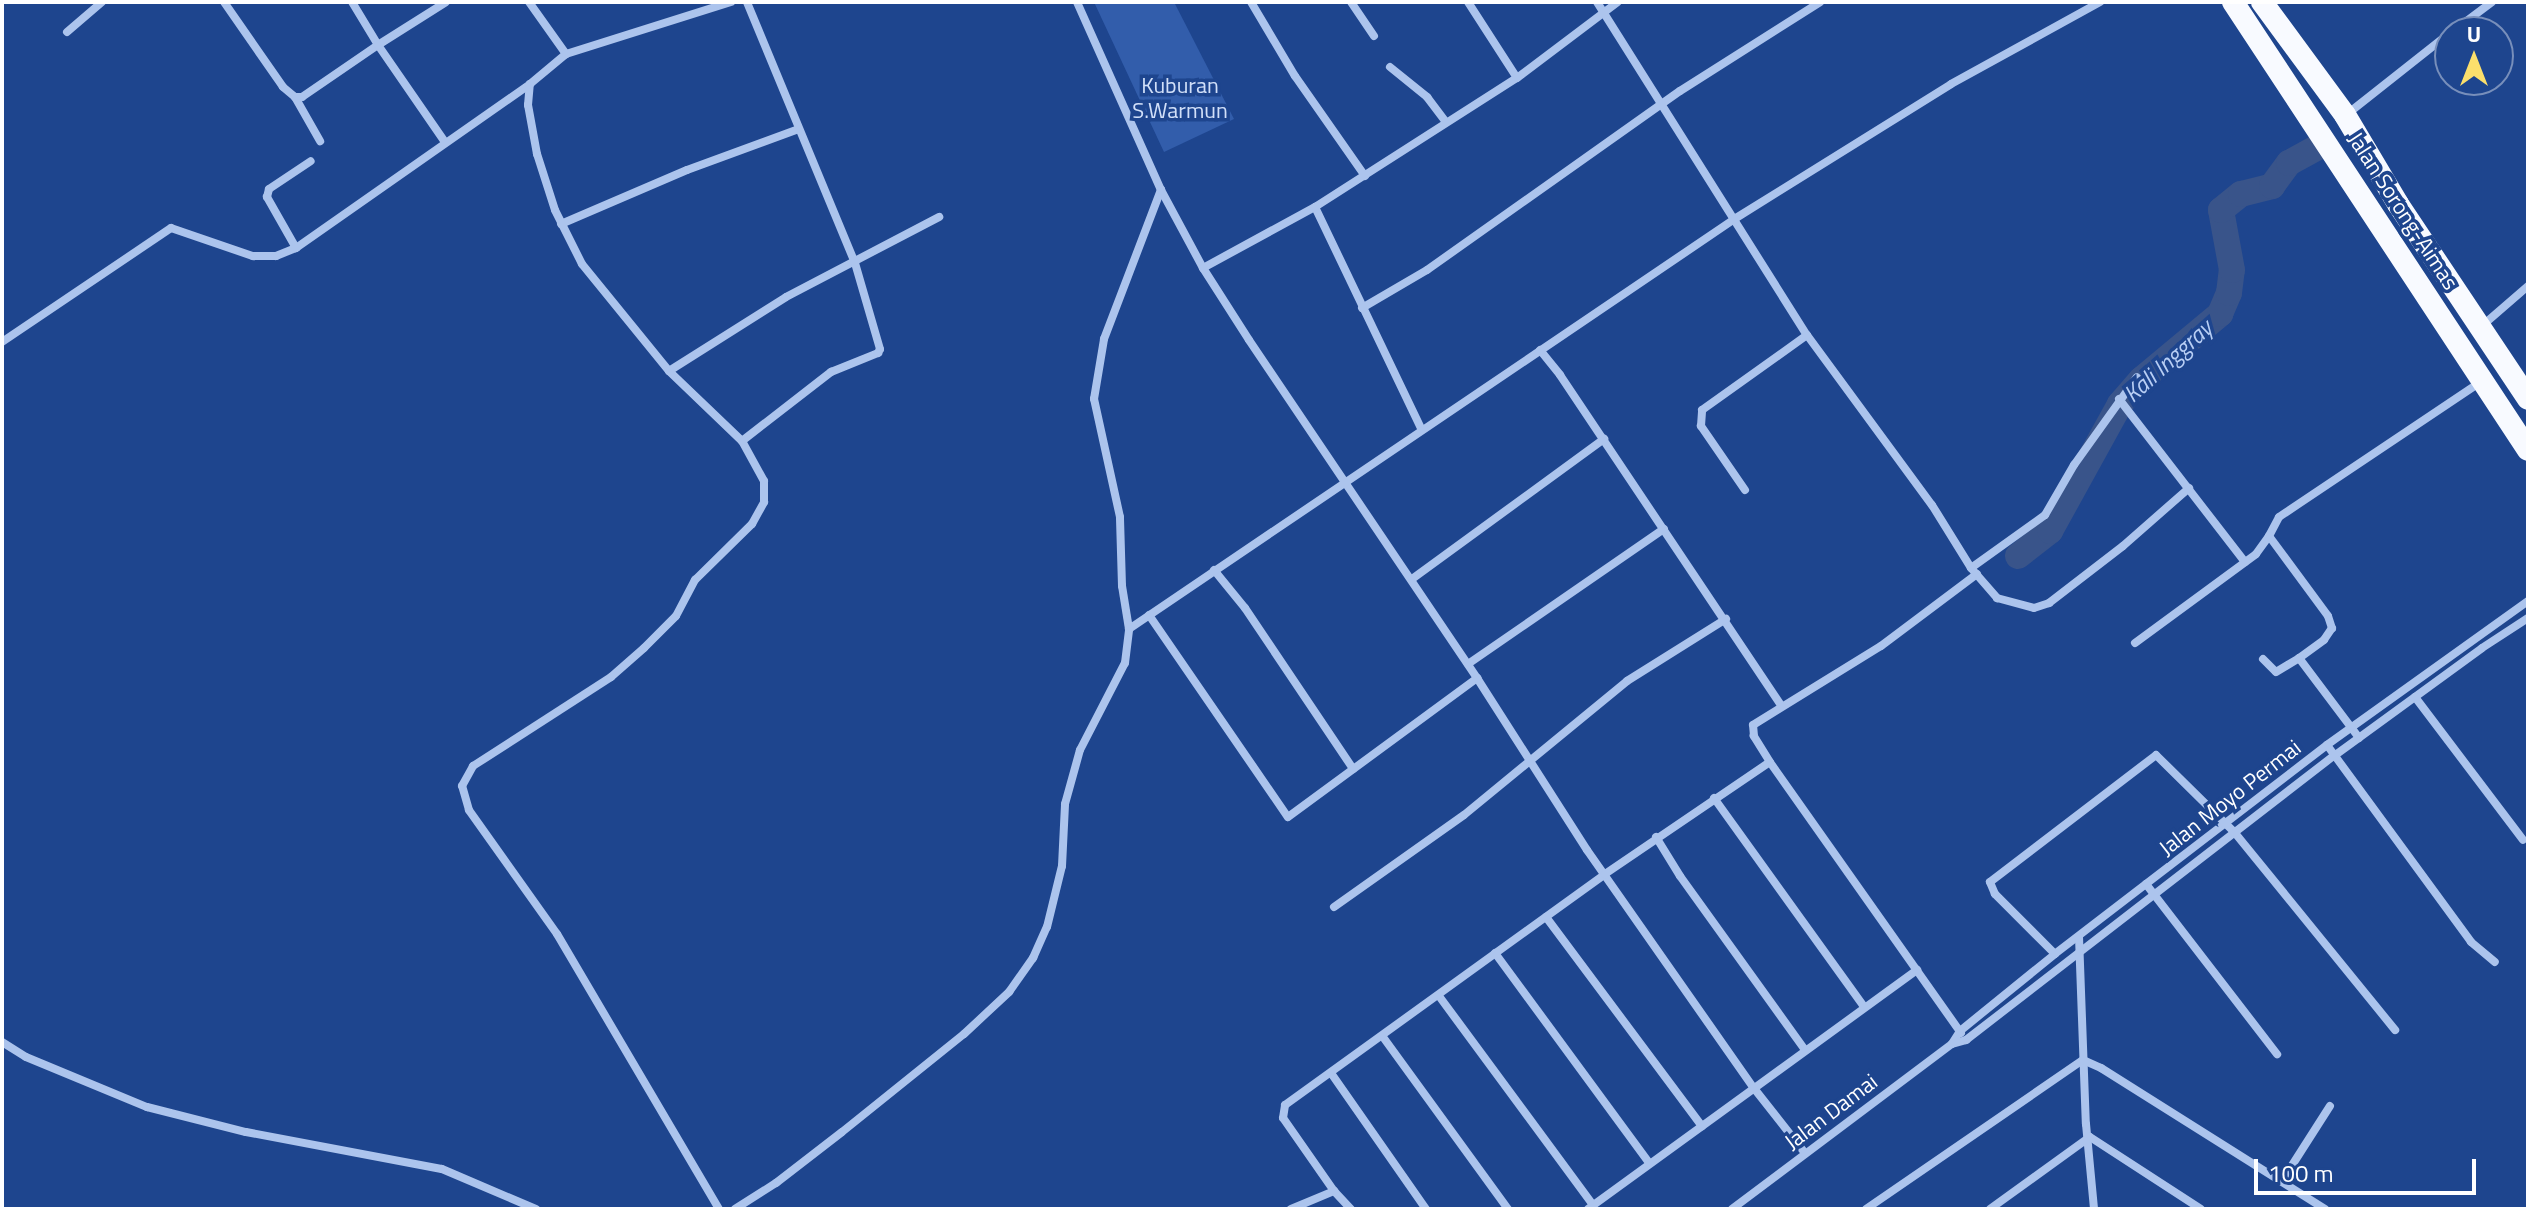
<!DOCTYPE html>
<html>
<head>
<meta charset="utf-8">
<style>
	body { margin:0 }
	#map { position:relative; width:2530px; height:1211px; overflow:hidden; background:#1e458e; font-family:"Titillium Web",sans-serif }
	div>[style] { position:absolute }
	.green>* { inset:0; background:#325dab }
	.river>* { height:26px; margin:-13px; padding:0 13px; transform-origin:13px; border-radius:13px; background:#39548a }
	.minor>* { height:8px; margin:-4px; padding:0 4px; transform-origin:4px; border-radius:4px; background:#acc4ed }
	.trunk>* { height:22px; margin:-11px; padding:0 11px; transform-origin:11px; border-radius:11px; background:#f8faff }
	span { translate:-50% -50%; white-space:nowrap; text-align:center; line-height:1.15; -webkit-text-stroke:7px #1e458e; paint-order:stroke }
	.park-label { font-size:22px; color:#d2e0f9 }
	.street-label { font-size:22px; color:#fff }
	.water-label { font-size:24px; color:#b8cef4; font-style:italic }
	.frame { position:absolute; inset:0; border:4px solid #fff; pointer-events:none }
	.north { position:absolute; left:2434px; top:16px; width:80px; height:80px; box-sizing:border-box; background:#1e458e; border:2px solid #788fbb; border-radius:50%; rotate:0deg; font-size:22px; font-weight:700; line-height:32px; text-align:center; color:#fff }
	.north::after { content:''; display:block; margin:auto; width:28px; height:36px; background:#fbdf6c; clip-path:polygon(50% 0,100% 100%,50% 72%,0 100%) }
	.scale { position:absolute; left:2254px; top:1159px; width:222px; height:36px; box-sizing:border-box; border:4px solid #fff; border-top:0; padding-left:10px; font-size:24px; line-height:28px; white-space:nowrap; color:#fff; -webkit-text-stroke:6px #1e458e; paint-order:stroke }
</style>
</head>
<body>
<div id="map">
	<div class="green">
		<i style="clip-path:polygon(1094px 2px,1174px 2px,1234px 119px,1164px 152px)"></i>
	</div>
	<div class="river">
		<i style="left:2018px;top:556px;width:41px;rotate:-38deg"></i>
		<i style="left:2050px;top:531px;width:145px;rotate:-61.1deg"></i>
		<i style="left:2120px;top:404px;width:33px;rotate:-49deg"></i>
		<i style="left:2142px;top:379px;width:102px;rotate:-39.8deg"></i>
		<i style="left:2220px;top:314px;width:23px;rotate:-67deg"></i>
		<i style="left:2229px;top:293px;width:23px;rotate:-83deg"></i>
		<i style="left:2232px;top:270px;width:61px;rotate:-100.4deg"></i>
		<i style="left:2221px;top:210px;width:26px;rotate:-39deg"></i>
		<i style="left:2241px;top:194px;width:32px;rotate:-14deg"></i>
		<i style="left:2272px;top:186px;width:29px;rotate:-54deg"></i>
		<i style="left:2289px;top:163px;width:35px;rotate:-29deg"></i>
	</div>
	<div class="minor">
		<i style="left:224px;top:2px;width:103px;rotate:55.2deg"></i>
		<i style="left:283px;top:87px;width:16px;rotate:40deg"></i>
		<i style="left:295px;top:97px;width:7px"></i>
		<i style="left:302px;top:97px;width:92px;rotate:-34.4deg"></i>
		<i style="left:378px;top:45px;width:118px;rotate:55.4deg"></i>
		<i style="left:352px;top:2px;width:50px;rotate:58.8deg"></i>
		<i style="left:378px;top:45px;width:80px;rotate:-32.3deg"></i>
		<i style="left:529px;top:2px;width:64px;rotate:54.6deg"></i>
		<i style="left:1251px;top:2px;width:86px;rotate:59.3deg"></i>
		<i style="left:1295px;top:76px;width:122px;rotate:55deg"></i>
		<i style="left:1351px;top:2px;width:41px;rotate:55.9deg"></i>
		<i style="left:1468px;top:2px;width:90px;rotate:57.2deg"></i>
		<i style="left:1597px;top:2px;width:394px;rotate:57.8deg"></i>
		<i style="left:1807px;top:335px;width:211px;rotate:53.7deg"></i>
		<i style="left:1932px;top:505px;width:74px;rotate:58.2deg"></i>
		<i style="left:1971px;top:568px;width:40px;rotate:49deg"></i>
		<i style="left:1997px;top:598px;width:38px;rotate:15deg"></i>
		<i style="left:2034px;top:608px;width:16px;rotate:-18deg"></i>
		<i style="left:2049px;top:603px;width:93px;rotate:-37.6deg"></i>
		<i style="left:2123px;top:546px;width:88px;rotate:-41.3deg"></i>
		<i style="left:67px;top:32px;width:46px;rotate:-40.6deg"></i>
		<i style="left:2452px;top:32px;width:50px;rotate:-36.9deg"></i>
		<i style="left:1390px;top:67px;width:48px;rotate:39deg"></i>
		<i style="left:1427px;top:97px;width:30px;rotate:53deg"></i>
		<i style="left:295px;top:97px;width:51px;rotate:60.4deg"></i>
		<i style="left:2346px;top:115px;width:132px;rotate:-38.3deg"></i>
		<i style="left:1161px;top:190px;width:89px;rotate:61.7deg"></i>
		<i style="left:1203px;top:268px;width:85px;rotate:57.4deg"></i>
		<i style="left:1249px;top:340px;width:408px;rotate:56deg"></i>
		<i style="left:1477px;top:678px;width:204px;rotate:57.4deg"></i>
		<i style="left:1587px;top:850px;width:289px;rotate:55deg"></i>
		<i style="left:1753px;top:1087px;width:84px;rotate:51.8deg"></i>
		<i style="left:1315px;top:207px;width:247px;rotate:64.4deg"></i>
		<i style="left:561px;top:224px;width:137px;rotate:-23.2deg"></i>
		<i style="left:687px;top:170px;width:119px;rotate:-20.1deg"></i>
		<i style="left:296px;top:248px;width:59px;rotate:-119.6deg"></i>
		<i style="left:267px;top:197px;width:8px;rotate:-76deg"></i>
		<i style="left:269px;top:189px;width:50px;rotate:-33.7deg"></i>
		<i style="left:1203px;top:268px;width:128px;rotate:-28.6deg"></i>
		<i style="left:1315px;top:207px;width:240px;rotate:-32.6deg"></i>
		<i style="left:1517px;top:78px;width:126px;rotate:-37deg"></i>
		<i style="left:1362px;top:308px;width:75px;rotate:-30.3deg"></i>
		<i style="left:1427px;top:270px;width:310px;rotate:-35.3deg"></i>
		<i style="left:1680px;top:91px;width:166px;rotate:-32.4deg"></i>
		<i style="left:2483px;top:325px;width:60px;rotate:-40.9deg"></i>
		<i style="left:2px;top:342px;width:204px;rotate:-34deg"></i>
		<i style="left:171px;top:228px;width:87px;rotate:18.9deg"></i>
		<i style="left:253px;top:256px;width:23px"></i>
		<i style="left:276px;top:256px;width:22px;rotate:-22deg"></i>
		<i style="left:296px;top:248px;width:286px;rotate:-35deg"></i>
		<i style="left:1540px;top:350px;width:32px;rotate:51deg"></i>
		<i style="left:1560px;top:375px;width:397px;rotate:56.2deg"></i>
		<i style="left:669px;top:371px;width:138px;rotate:-32.3deg"></i>
		<i style="left:786px;top:297px;width:173px;rotate:-27.6deg"></i>
		<i style="left:2119px;top:399px;width:206px;rotate:52.3deg"></i>
		<i style="left:742px;top:441px;width:113px;rotate:-37.8deg"></i>
		<i style="left:831px;top:372px;width:51px;rotate:-22deg"></i>
		<i style="left:878px;top:353px;width:4px;rotate:-63deg"></i>
		<i style="left:880px;top:349px;width:90px;rotate:-106.2deg"></i>
		<i style="left:855px;top:263px;width:282px;rotate:-112.5deg"></i>
		<i style="left:1745px;top:490px;width:78px;rotate:-124.5deg"></i>
		<i style="left:1701px;top:426px;width:16px;rotate:-86deg"></i>
		<i style="left:1702px;top:410px;width:129px;rotate:-35.5deg"></i>
		<i style="left:2269px;top:536px;width:21px;rotate:-62deg"></i>
		<i style="left:2279px;top:517px;width:241px;rotate:-33.8deg"></i>
		<i style="left:1971px;top:568px;width:91px;rotate:-35.6deg"></i>
		<i style="left:2045px;top:515px;width:58px;rotate:-59.9deg"></i>
		<i style="left:2074px;top:465px;width:108px;rotate:-54.4deg"></i>
		<i style="left:1214px;top:570px;width:49px;rotate:50.8deg"></i>
		<i style="left:1245px;top:608px;width:194px;rotate:56.1deg"></i>
		<i style="left:1412px;top:579px;width:238px;rotate:-36.1deg"></i>
		<i style="left:2528px;top:601px;width:247px;rotate:144.4deg"></i>
		<i style="left:2327px;top:745px;width:343px;rotate:142.5deg"></i>
		<i style="left:2055px;top:954px;width:122px;rotate:141deg"></i>
		<i style="left:1960px;top:1031px;width:15px;rotate:122deg"></i>
		<i style="left:1952px;top:1044px;width:15px;rotate:-16deg"></i>
		<i style="left:1966px;top:1040px;width:465px;rotate:-37.7deg"></i>
		<i style="left:2334px;top:756px;width:183px;rotate:-36.1deg"></i>
		<i style="left:2482px;top:648px;width:55px;rotate:-33.1deg"></i>
		<i style="left:1149px;top:615px;width:245px;rotate:55.5deg"></i>
		<i style="left:1288px;top:817px;width:235px;rotate:-36.3deg"></i>
		<i style="left:1129px;top:629px;width:733px;rotate:-34.1deg"></i>
		<i style="left:1736px;top:218px;width:253px;rotate:-31.9deg"></i>
		<i style="left:1951px;top:84px;width:170px;rotate:-28.8deg"></i>
		<i style="left:2135px;top:643px;width:150px;rotate:-36.3deg"></i>
		<i style="left:2256px;top:554px;width:22px;rotate:-54deg"></i>
		<i style="left:2269px;top:536px;width:99px;rotate:53.6deg"></i>
		<i style="left:2328px;top:616px;width:13px;rotate:72deg"></i>
		<i style="left:2332px;top:628px;width:14px;rotate:124deg"></i>
		<i style="left:2324px;top:640px;width:31px;rotate:144deg"></i>
		<i style="left:2299px;top:658px;width:100px;rotate:53.1deg"></i>
		<i style="left:2263px;top:659px;width:18px;rotate:45deg"></i>
		<i style="left:2276px;top:672px;width:27px;rotate:-31deg"></i>
		<i style="left:1468px;top:664px;width:238px;rotate:-34.6deg"></i>
		<i style="left:2415px;top:697px;width:179px;rotate:52.9deg"></i>
		<i style="left:2327px;top:745px;width:244px;rotate:53.8deg"></i>
		<i style="left:2471px;top:942px;width:31px;rotate:40deg"></i>
		<i style="left:1714px;top:798px;width:257px;rotate:54.3deg"></i>
		<i style="left:1656px;top:837px;width:46px;rotate:58.4deg"></i>
		<i style="left:1680px;top:876px;width:214px;rotate:54.3deg"></i>
		<i style="left:2146px;top:884px;width:215px;rotate:52.4deg"></i>
		<i style="left:1334px;top:907px;width:159px;rotate:-35.3deg"></i>
		<i style="left:1464px;top:815px;width:211px;rotate:-39.4deg"></i>
		<i style="left:1627px;top:681px;width:117px;rotate:-32.1deg"></i>
		<i style="left:1546px;top:917px;width:261px;rotate:53.3deg"></i>
		<i style="left:2079px;top:937px;width:187px;rotate:87.9deg"></i>
		<i style="left:2086px;top:1124px;width:85px;rotate:84.6deg"></i>
		<i style="left:1495px;top:953px;width:260px;rotate:53.7deg"></i>
		<i style="left:2055px;top:954px;width:85px;rotate:-135deg"></i>
		<i style="left:1995px;top:894px;width:13px;rotate:-113deg"></i>
		<i style="left:1990px;top:882px;width:209px;rotate:-37.4deg"></i>
		<i style="left:2156px;top:755px;width:111px;rotate:44.6deg"></i>
		<i style="left:2235px;top:833px;width:254px;rotate:50.9deg"></i>
		<i style="left:1439px;top:996px;width:260px;rotate:53.6deg"></i>
		<i style="left:1961px;top:1033px;width:332px;rotate:-125.2deg"></i>
		<i style="left:1770px;top:762px;width:31px;rotate:-122deg"></i>
		<i style="left:1754px;top:736px;width:11px;rotate:-95deg"></i>
		<i style="left:1753px;top:725px;width:150px;rotate:-31.7deg"></i>
		<i style="left:1881px;top:646px;width:120px;rotate:-36.9deg"></i>
		<i style="left:1383px;top:1037px;width:213px;rotate:54deg"></i>
		<i style="left:2px;top:1042px;width:28px;rotate:32deg"></i>
		<i style="left:26px;top:1057px;width:131px;rotate:22.5deg"></i>
		<i style="left:147px;top:1107px;width:102px;rotate:14.2deg"></i>
		<i style="left:246px;top:1132px;width:199px;rotate:10.7deg"></i>
		<i style="left:442px;top:1169px;width:102px;rotate:23.1deg"></i>
		<i style="left:1331px;top:1073px;width:166px;rotate:55.1deg"></i>
		<i style="left:2282px;top:1181px;width:89px;rotate:-57.4deg"></i>
		<i style="left:1334px;top:1191px;width:89px;rotate:-124.9deg"></i>
		<i style="left:1283px;top:1118px;width:13px;rotate:-81deg"></i>
		<i style="left:1285px;top:1105px;width:395px;rotate:-35.8deg"></i>
		<i style="left:1605px;top:874px;width:199px;rotate:-34.2deg"></i>
		<i style="left:719px;top:1209px;width:319px;rotate:-120.5deg"></i>
		<i style="left:557px;top:934px;width:152px;rotate:-125.4deg"></i>
		<i style="left:469px;top:810px;width:25px;rotate:-106deg"></i>
		<i style="left:462px;top:786px;width:23px;rotate:-61deg"></i>
		<i style="left:473px;top:766px;width:164px;rotate:-32.8deg"></i>
		<i style="left:611px;top:677px;width:44px;rotate:-41.3deg"></i>
		<i style="left:644px;top:648px;width:45px;rotate:-45deg"></i>
		<i style="left:676px;top:616px;width:41px;rotate:-62.2deg"></i>
		<i style="left:695px;top:580px;width:80px;rotate:-44.5deg"></i>
		<i style="left:752px;top:524px;width:25px;rotate:-61deg"></i>
		<i style="left:764px;top:502px;width:21px;rotate:-90deg"></i>
		<i style="left:764px;top:481px;width:46px;rotate:-118.8deg"></i>
		<i style="left:742px;top:441px;width:101px;rotate:-136.2deg"></i>
		<i style="left:669px;top:371px;width:138px;rotate:-129.1deg"></i>
		<i style="left:582px;top:264px;width:60px;rotate:-116.6deg"></i>
		<i style="left:555px;top:210px;width:59px;rotate:-107.8deg"></i>
		<i style="left:537px;top:154px;width:50px;rotate:-100.4deg"></i>
		<i style="left:528px;top:105px;width:21px;rotate:-85deg"></i>
		<i style="left:530px;top:84px;width:47px;rotate:-39.8deg"></i>
		<i style="left:566px;top:54px;width:173px;rotate:-17.5deg"></i>
		<i style="left:735px;top:1209px;width:49px;rotate:-32.4deg"></i>
		<i style="left:776px;top:1183px;width:83px;rotate:-37.7deg"></i>
		<i style="left:842px;top:1132px;width:156px;rotate:-38.8deg"></i>
		<i style="left:964px;top:1034px;width:62px;rotate:-43deg"></i>
		<i style="left:1009px;top:992px;width:42px;rotate:-54.8deg"></i>
		<i style="left:1033px;top:958px;width:34px;rotate:-66deg"></i>
		<i style="left:1047px;top:927px;width:63px;rotate:-76.2deg"></i>
		<i style="left:1062px;top:866px;width:62px;rotate:-87.2deg"></i>
		<i style="left:1065px;top:804px;width:56px;rotate:-74.5deg"></i>
		<i style="left:1080px;top:750px;width:98px;rotate:-62.7deg"></i>
		<i style="left:1125px;top:663px;width:34px;rotate:-83deg"></i>
		<i style="left:1129px;top:629px;width:44px;rotate:-99.2deg"></i>
		<i style="left:1122px;top:586px;width:69px;rotate:-91.7deg"></i>
		<i style="left:1120px;top:517px;width:121px;rotate:-102.4deg"></i>
		<i style="left:1094px;top:399px;width:61px;rotate:-80.5deg"></i>
		<i style="left:1104px;top:339px;width:160px;rotate:-69.1deg"></i>
		<i style="left:1161px;top:190px;width:206px;rotate:-114.1deg"></i>
		<i style="left:1291px;top:1209px;width:47px;rotate:-22.7deg"></i>
		<i style="left:1334px;top:1191px;width:25px;rotate:47deg"></i>
		<i style="left:1588px;top:1209px;width:407px;rotate:-36deg"></i>
		<i style="left:1732px;top:1209px;width:275px;rotate:-36.9deg"></i>
		<i style="left:1866px;top:1209px;width:263px;rotate:-34.5deg"></i>
		<i style="left:2083px;top:1060px;width:20px;rotate:24deg"></i>
		<i style="left:2101px;top:1068px;width:265px;rotate:32.2deg"></i>
		<i style="left:1990px;top:1209px;width:123px;rotate:-35.8deg"></i>
		<i style="left:2090px;top:1137px;width:132px;rotate:33deg"></i>
	</div>
	<div class="trunk">
		<i style="left:2233px;top:2px;width:536px;rotate:56.64deg"></i>
		<i style="left:2262px;top:2px;width:140px;rotate:53.7deg"></i>
		<i style="left:2345px;top:115px;width:104px;rotate:59.2deg"></i>
		<i style="left:2398px;top:204px;width:234px;rotate:56.3deg"></i>
	</div>
	<div class="park-label">
		<span style="left:1180px;top:98px">Kuburan<br>S.Warmun</span>
	</div>
	<div class="street-label">
		<span style="left:2403px;top:211px;rotate:57deg">Jalan Sorong-Aimas</span>
		<span style="left:2230px;top:798px;rotate:-38deg">Jalan Moyo Permai</span>
		<span style="left:1831px;top:1112px;rotate:-37deg">Jalan Damai</span>
	</div>
	<div class="water-label">
		<span style="left:2168px;top:361px;rotate:-42deg">Kali Inggray</span>
	</div>
	<div class="frame"></div>
	<div class="north">U</div>
	<div class="scale">100 m</div>
</div>
</body>
</html>
